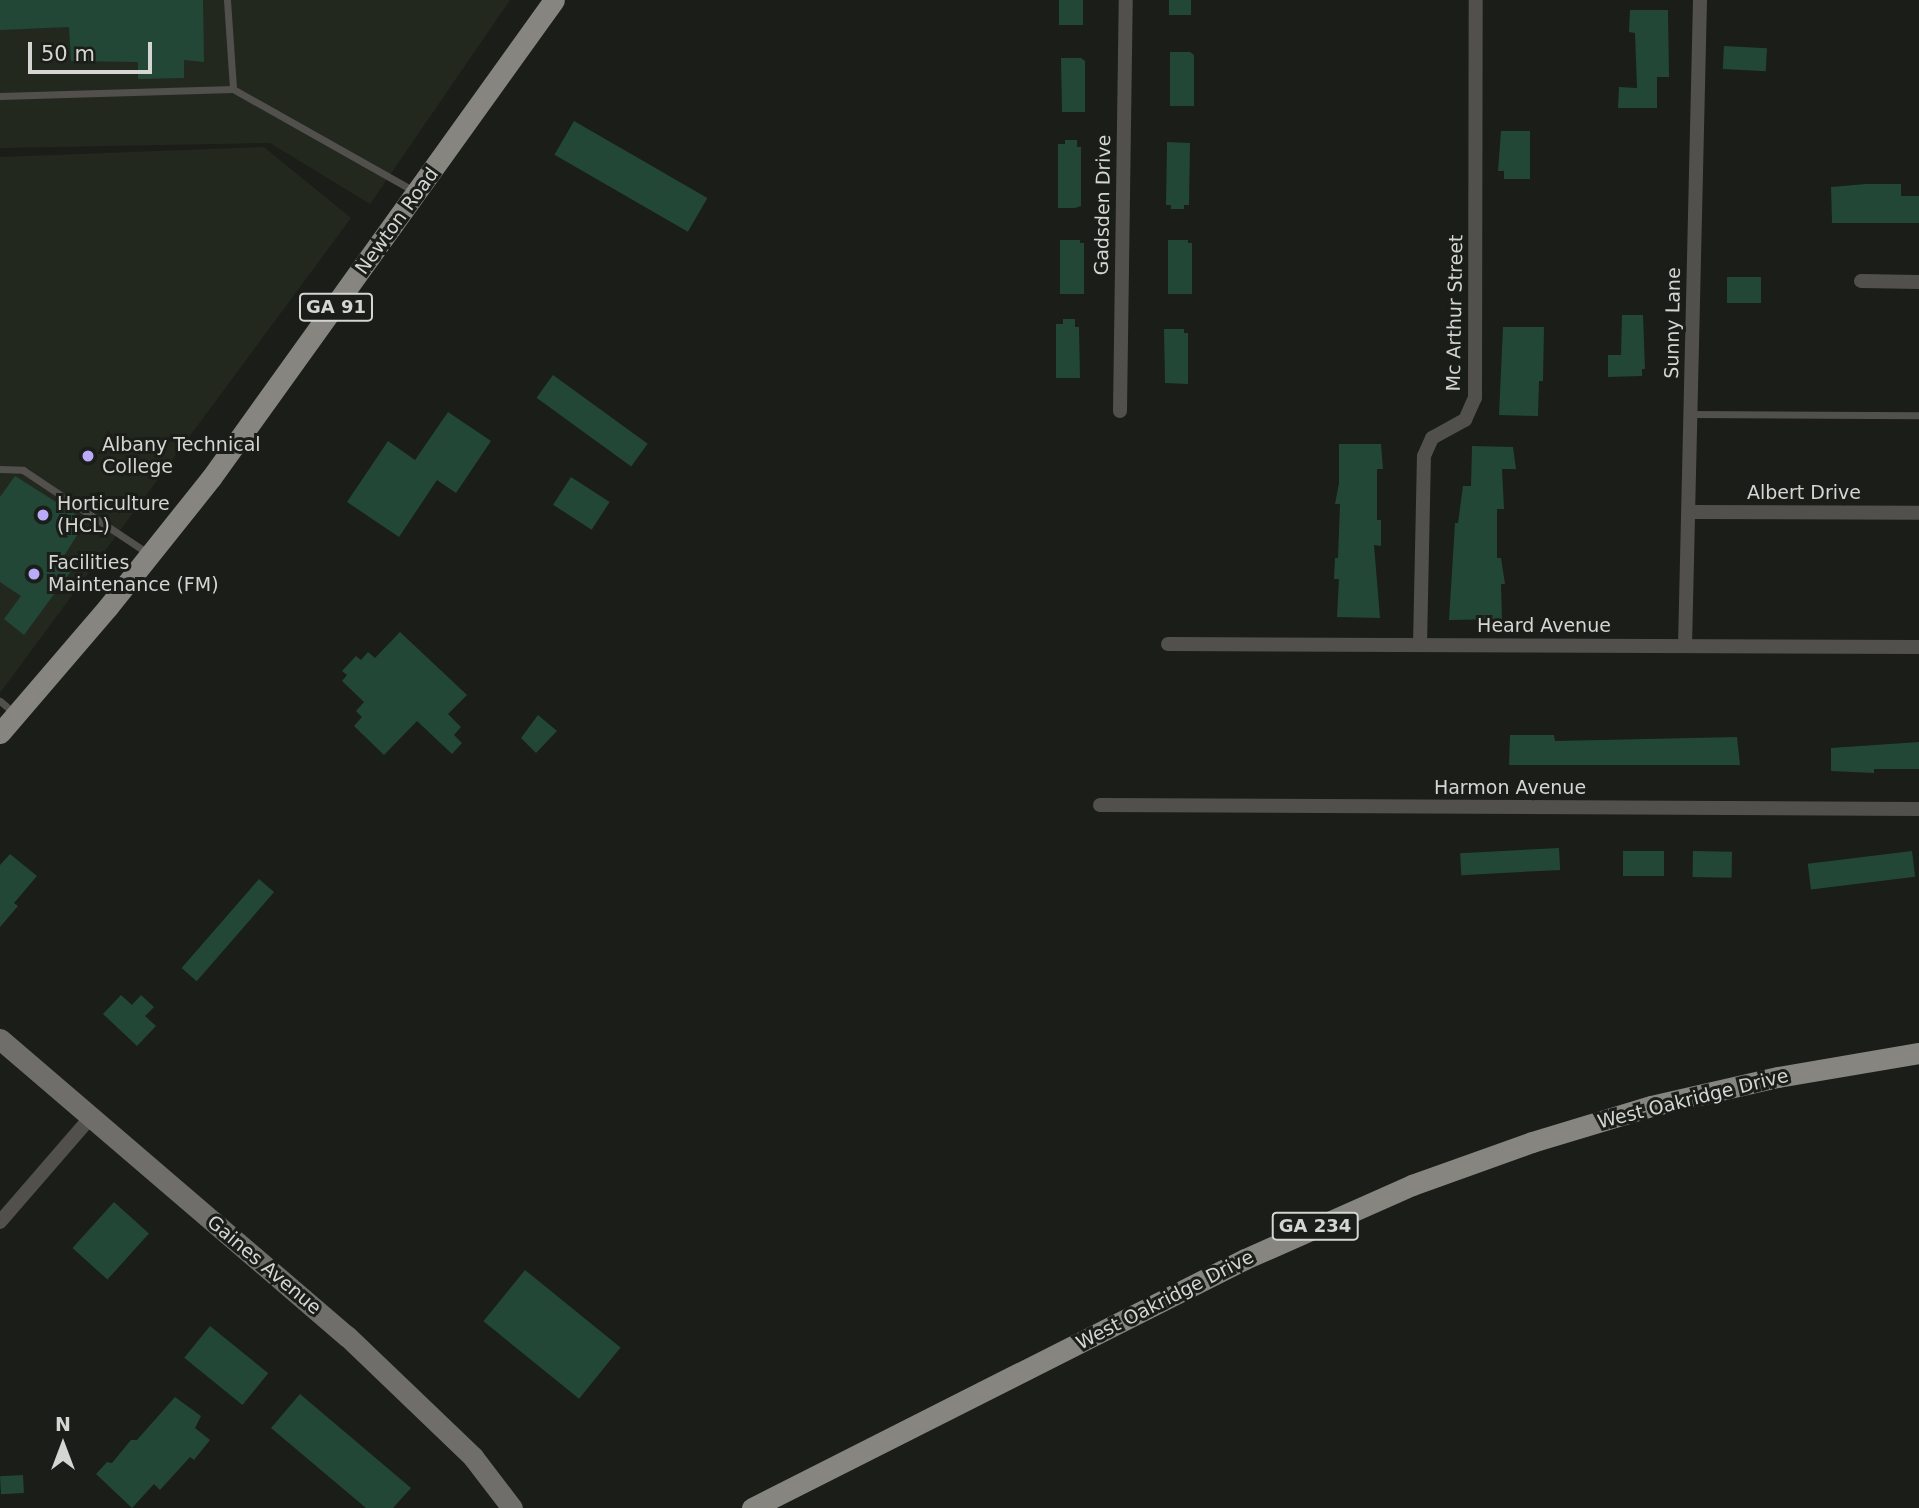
<!DOCTYPE html>
<html>
<head>
<meta charset="utf-8">
<style>
	body { margin:0 }
	#map { position:relative; width:1919px; height:1508px; overflow:hidden; background:#1a1d18; font-family:"DejaVu Sans",sans-serif }
	div>[style] { position:absolute }
	.built>* { inset:0; background:#23281e }
	.building>* { inset:0; background:#234736; transform-origin:0 0 }
	.lane>* { height:7px; margin:-3.5px; padding:0 3.5px; transform-origin:3.5px; border-radius:3.5px; background:#51504d }
	.street>* { height:14px; margin:-7px; padding:0 7px; transform-origin:7px; border-radius:7px; background:#51504d }
	.secondary>* { height:21px; margin:-10.5px; padding:0 10.5px; transform-origin:10.5px; border-radius:10.5px; background:#6f6e6a }
	.primary>* { height:21px; margin:-10.5px; padding:0 10.5px; transform-origin:10.5px; border-radius:10.5px; background:#86857f }
	.dots>* { width:19px; height:19px; translate:-50% -50%; box-sizing:border-box; border:4px solid #1a1d18; border-radius:50% }
	span { translate:-50% -50%; white-space:nowrap; text-align:center; line-height:1.15; -webkit-text-stroke:6px #1a1d18; paint-order:stroke }
	.shield-label span { padding:2px 5px; background:#1a1d18; border:2px solid; border-radius:5px; -webkit-text-stroke-width:0 }
	.shield-label { font-size:18px; color:#d5d6d3; font-weight:700 }
	.street-label { font-size:19px; color:#d5d6d3 }
	.poi-label { font-size:19px; color:#d5d6d3 }
	.left { translate:0 -50%; text-align:left }
	.north { position:absolute; left:28px; top:1410px; width:70px; height:70px; -webkit-text-stroke:5px #1a1d18; paint-order:stroke; rotate:0deg; font-size:19px; font-weight:700; line-height:28px; text-align:center; color:#d5d6d3 }
	.north::after { content:''; display:block; margin:auto; width:24px; height:32px; background:#d5d6d3; clip-path:polygon(50% 0,100% 100%,50% 72%,0 100%) }
	.scale { position:absolute; left:28px; top:42px; width:124px; height:32px; box-sizing:border-box; border:4px solid #d5d6d3; border-top:0; padding-left:9px; font-size:21px; line-height:24px; white-space:nowrap; color:#d5d6d3; -webkit-text-stroke:5px #1a1d18; paint-order:stroke }
</style>
</head>
<body>
<div id="map">
	<div class="built">
		<i style="clip-path:polygon(0 0,510px 0,370px 204px,270px 143px,0 148px)"></i>
		<i style="clip-path:polygon(264px 147px,351px 218px,0 693px,0 157px)"></i>
	</div>
	<div class="building">
		<i style="clip-path:polygon(0 0,203px 0,204px 62px,184px 60px,184px 78px,138px 79px,138px 62px,71px 61px,69px 27px,0 30px)"></i>
		<i style="left:1059px;top:0;width:24px;height:25px"></i>
		<i style="left:1169px;top:0;width:22px;height:15px"></i>
		<i style="clip-path:polygon(1630px 10px,1668px 10px,1669px 77px,1657px 77px,1657px 108px,1618px 108px,1619px 87px,1637px 88px,1635px 33px,1629px 32px)"></i>
		<i style="left:1724px;top:46px;width:43px;height:23px;rotate:3deg"></i>
		<i style="clip-path:polygon(1170px 52px,1190px 52px,1194px 55px,1194px 106px,1170px 106px)"></i>
		<i style="clip-path:polygon(1061px 58px,1081px 58px,1085px 61px,1085px 112px,1062px 112px)"></i>
		<i style="left:574px;top:121px;width:154px;height:39px;rotate:30deg"></i>
		<i style="clip-path:polygon(1501px 131px,1530px 131px,1530px 179px,1504px 179px,1504px 171px,1498px 171px)"></i>
		<i style="clip-path:polygon(1065px 140px,1077px 140px,1077px 147px,1081px 147px,1081px 206px,1075px 208px,1058px 208px,1058px 144px,1065px 144px)"></i>
		<i style="clip-path:polygon(1167px 142px,1190px 143px,1189px 205px,1184px 205px,1184px 209px,1171px 209px,1171px 205px,1166px 205px)"></i>
		<i style="clip-path:polygon(1866px 184px,1901px 184px,1901px 196px,1919px 196px,1919px 223px,1832px 223px,1831px 187px)"></i>
		<i style="clip-path:polygon(1060px 240px,1080px 240px,1080px 243px,1084px 243px,1084px 294px,1060px 294px)"></i>
		<i style="clip-path:polygon(1168px 240px,1188px 240px,1188px 243px,1192px 243px,1192px 294px,1168px 294px)"></i>
		<i style="left:1727px;top:277px;width:34px;height:26px"></i>
		<i style="clip-path:polygon(1622px 315px,1643px 315px,1645px 369px,1642px 369px,1642px 376px,1608px 377px,1608px 355px,1621px 355px)"></i>
		<i style="clip-path:polygon(1063px 319px,1075px 319px,1075px 327px,1079px 327px,1080px 378px,1056px 378px,1056px 324px,1063px 324px)"></i>
		<i style="clip-path:polygon(1503px 327px,1544px 327px,1543px 381px,1539px 381px,1538px 416px,1499px 415px)"></i>
		<i style="clip-path:polygon(1164px 329px,1184px 329px,1184px 333px,1188px 333px,1188px 384px,1165px 383px)"></i>
		<i style="left:553px;top:375px;width:117px;height:28px;rotate:36deg"></i>
		<i style="clip-path:polygon(448px 412px,491px 441px,456px 493px,437px 480px,399px 537px,347px 502px,388px 441px,415px 460px)"></i>
		<i style="clip-path:polygon(1339px 444px,1381px 444px,1383px 469px,1377px 469px,1377px 520px,1381px 520px,1381px 546px,1374px 545px,1380px 618px,1337px 617px,1339px 579px,1334px 579px,1335px 558px,1338px 558px,1340px 504px,1335px 504px,1339px 483px)"></i>
		<i style="clip-path:polygon(1472px 446px,1513px 447px,1516px 469px,1502px 469px,1504px 509px,1497px 509px,1497px 558px,1501px 558px,1505px 584px,1501px 584px,1502px 619px,1449px 620px,1455px 523px,1458px 523px,1463px 486px,1471px 486px)"></i>
		<i style="clip-path:polygon(15px 476px,86px 521px,62px 559px,74px 567px,24px 635px,4px 619px,21px 596px,0 582px,0 497px)"></i>
		<i style="left:571px;top:477px;width:46px;height:33px;rotate:33deg"></i>
		<i style="clip-path:polygon(400px 632px,467px 695px,448px 714px,461px 727px,454px 735px,462px 743px,452px 754px,417px 721px,384px 755px,354px 726px,362px 717px,356px 711px,364px 702px,342px 681px,347px 675px,342px 671px,356px 656px,361px 660px,368px 652px,375px 658px)"></i>
		<i style="clip-path:polygon(538px 715px,557px 731px,536px 753px,521px 738px)"></i>
		<i style="clip-path:polygon(1510px 735px,1554px 735px,1555px 741px,1737px 737px,1740px 765px,1509px 765px)"></i>
		<i style="clip-path:polygon(1919px 742px,1919px 769px,1874px 769px,1874px 773px,1831px 771px,1831px 748px)"></i>
		<i style="left:1559px;top:848px;width:22px;height:99px;rotate:87deg"></i>
		<i style="left:1623px;top:851px;width:41px;height:25px"></i>
		<i style="left:1693px;top:851px;width:39px;height:26px;rotate:1deg"></i>
		<i style="left:1912px;top:851px;width:26px;height:105px;rotate:83deg"></i>
		<i style="clip-path:polygon(10px 854px,37px 876px,14px 903px,18px 906px,0 927px,0 865px)"></i>
		<i style="left:259px;top:879px;width:20px;height:118px;rotate:41deg"></i>
		<i style="clip-path:polygon(121px 995px,132px 1005px,141px 995px,154px 1007px,145px 1016px,156px 1026px,137px 1046px,103px 1014px)"></i>
		<i style="left:114px;top:1202px;width:47px;height:62px;rotate:42deg"></i>
		<i style="left:525px;top:1270px;width:123px;height:66px;rotate:39deg"></i>
		<i style="left:210px;top:1326px;width:75px;height:41px;rotate:39deg"></i>
		<i style="clip-path:polygon(300px 1394px,411px 1488px,393px 1508px,366px 1508px,271px 1428px)"></i>
		<i style="clip-path:polygon(175px 1397px,201px 1416px,195px 1428px,210px 1440px,194px 1460px,190px 1457px,160px 1490px,154px 1484px,132px 1508px,96px 1474px,107px 1462px,112px 1463px,131px 1440px,137px 1440px)"></i>
		<i style="left:23px;top:1475px;width:18px;height:23px;rotate:87deg"></i>
	</div>
	<div class="lane">
		<i style="left:227px;top:0;width:89px;rotate:86.1deg"></i>
		<i style="left:233px;top:89px;width:208px;rotate:29.4deg"></i>
		<i style="left:0;top:96px;width:233px;rotate:-1.7deg"></i>
		<i style="left:1691px;top:414px;width:228px;rotate:0.3deg"></i>
		<i style="left:0;top:469px;width:23px;rotate:2deg"></i>
		<i style="left:23px;top:470px;width:151px;rotate:33.7deg"></i>
		<i style="left:0;top:701px;width:17px;rotate:40deg"></i>
	</div>
	<div class="street">
		<i style="left:1861px;top:281px;width:58px;rotate:1deg"></i>
		<i style="left:1120px;top:411px;width:411px;rotate:-89.2deg"></i>
		<i style="left:1689px;top:512px;width:230px;rotate:0.2deg"></i>
		<i style="left:1168px;top:644px;width:751px;rotate:0.23deg"></i>
		<i style="left:1420px;top:645px;width:189px;rotate:-88.8deg"></i>
		<i style="left:1424px;top:456px;width:20px;rotate:-66deg"></i>
		<i style="left:1432px;top:438px;width:38px;rotate:-29deg"></i>
		<i style="left:1465px;top:420px;width:24px;rotate:-66deg"></i>
		<i style="left:1475px;top:398px;width:398px;rotate:-89.9deg"></i>
		<i style="left:1685px;top:646px;width:646px;rotate:-88.67deg"></i>
		<i style="left:1100px;top:805px;width:819px;rotate:0.28deg"></i>
		<i style="left:0;top:1222px;width:138px;rotate:-49.1deg"></i>
	</div>
	<div class="secondary">
		<i style="left:0;top:1039px;width:457px;rotate:40.6deg"></i>
		<i style="left:347px;top:1336px;width:175px;rotate:43.8deg"></i>
		<i style="left:473px;top:1457px;width:64px;rotate:52.6deg"></i>
	</div>
	<div class="primary">
		<i style="left:0;top:733px;width:166px;rotate:-49.4deg"></i>
		<i style="left:108px;top:607px;width:165px;rotate:-51.4deg"></i>
		<i style="left:211px;top:478px;width:588px;rotate:-54.34deg"></i>
		<i style="left:752px;top:1508px;width:552px;rotate:-26.8deg"></i>
		<i style="left:1245px;top:1259px;width:183px;rotate:-23.9deg"></i>
		<i style="left:1412px;top:1185px;width:127px;rotate:-19.7deg"></i>
		<i style="left:1532px;top:1142px;width:124px;rotate:-16.8deg"></i>
		<i style="left:1651px;top:1106px;width:130px;rotate:-12.9deg"></i>
		<i style="left:1778px;top:1077px;width:143px;rotate:-9.7deg"></i>
	</div>
	<div class="dots">
		<i style="left:88px;top:456px;background:#b9abf7"></i>
		<i style="left:43px;top:515px;background:#b9abf7"></i>
		<i style="left:34px;top:574px;background:#b9abf7"></i>
	</div>
	<div class="shield-label">
		<span style="left:336px;top:307px">GA 91</span>
		<span style="left:1315px;top:1226px">GA 234</span>
	</div>
	<div class="street-label">
		<span style="left:1103px;top:205px;rotate:-89deg">Gadsden Drive</span>
		<span style="left:397px;top:221px;rotate:-54deg">Newton Road</span>
		<span style="left:1455px;top:313px;rotate:-89deg">Mc Arthur Street</span>
		<span style="left:1673px;top:323px;rotate:-89deg">Sunny Lane</span>
		<span style="left:1804px;top:493px">Albert Drive</span>
		<span style="left:1544px;top:626px">Heard Avenue</span>
		<span style="left:1510px;top:788px">Harmon Avenue</span>
		<span style="left:1693px;top:1099px;rotate:-14deg">West Oakridge Drive</span>
		<span style="left:264px;top:1265px;rotate:40deg">Gaines Avenue</span>
		<span style="left:1165px;top:1300px;rotate:-27deg">West Oakridge Drive</span>
	</div>
	<div class="poi-label">
		<span class="left" style="left:102px;top:456px">Albany Technical<br>College</span>
		<span class="left" style="left:57px;top:515px">Horticulture<br>(HCL)</span>
		<span class="left" style="left:48px;top:574px">Facilities<br>Maintenance (FM)</span>
	</div>
	<div class="north">N</div>
	<div class="scale">50 m</div>
</div>
</body>
</html>
